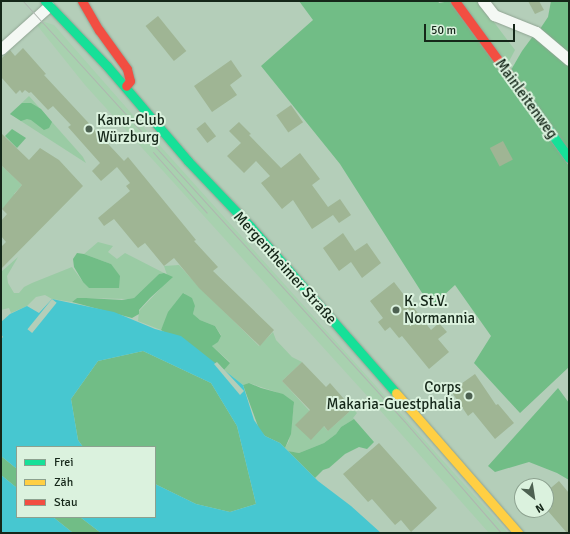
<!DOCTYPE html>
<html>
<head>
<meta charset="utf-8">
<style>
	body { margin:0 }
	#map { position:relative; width:570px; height:534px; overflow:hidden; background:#b4ceb9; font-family:Signika,sans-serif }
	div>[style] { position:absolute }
	.built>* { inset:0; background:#a8d1af }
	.green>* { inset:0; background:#9acba4 }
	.forest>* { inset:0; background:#71bd86 }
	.water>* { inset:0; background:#47c7d0 }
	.pier>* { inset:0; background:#b4ceb9; transform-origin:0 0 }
	.building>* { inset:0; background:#9fb594; transform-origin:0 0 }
	.roads { filter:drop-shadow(0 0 1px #8fa392) drop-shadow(0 0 1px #8fa392) }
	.street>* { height:11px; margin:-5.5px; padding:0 5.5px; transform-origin:5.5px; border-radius:5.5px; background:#f4f8f4 }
	.fast>* { height:9px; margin:-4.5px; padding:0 4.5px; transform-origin:4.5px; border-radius:4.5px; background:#16e098 }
	.slow>* { height:9px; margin:-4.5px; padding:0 4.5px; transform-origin:4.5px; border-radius:4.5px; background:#ffcf43 }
	.jam>* { height:9px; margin:-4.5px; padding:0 4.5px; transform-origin:4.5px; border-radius:4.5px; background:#f24e42 }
	.tram>* { height:1px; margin:-0.5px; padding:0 0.5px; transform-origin:0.5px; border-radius:0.5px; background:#afb5b0 }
	.dots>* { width:11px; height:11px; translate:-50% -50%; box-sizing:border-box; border:2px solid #dbf2de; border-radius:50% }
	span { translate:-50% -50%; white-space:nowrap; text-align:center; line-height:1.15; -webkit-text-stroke:4px #dbf2de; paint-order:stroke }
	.street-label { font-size:15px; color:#152719 }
	.poi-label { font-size:15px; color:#152719 }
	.left { translate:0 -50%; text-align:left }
	.right { translate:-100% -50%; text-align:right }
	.frame { position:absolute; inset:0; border:2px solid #152719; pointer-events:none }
	.legend { position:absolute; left:16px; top:446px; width:140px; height:72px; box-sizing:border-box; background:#dbf2de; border:1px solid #8ca18f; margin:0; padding:5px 7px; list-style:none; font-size:12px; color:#152719 }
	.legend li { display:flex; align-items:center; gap:8px; height:20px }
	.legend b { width:20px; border:1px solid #8ca18f }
	.north { position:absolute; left:514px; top:478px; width:40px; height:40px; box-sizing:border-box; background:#dbf2de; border:1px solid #8ca18f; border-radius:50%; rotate:150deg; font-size:11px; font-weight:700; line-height:16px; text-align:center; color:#152719 }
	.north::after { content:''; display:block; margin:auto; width:14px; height:18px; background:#4d6151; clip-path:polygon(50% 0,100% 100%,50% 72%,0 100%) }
	.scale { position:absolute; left:424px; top:24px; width:91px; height:18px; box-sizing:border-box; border:2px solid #152719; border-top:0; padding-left:5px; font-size:12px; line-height:14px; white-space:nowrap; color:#152719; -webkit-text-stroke:3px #dbf2de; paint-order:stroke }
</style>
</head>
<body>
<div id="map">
	<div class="built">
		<i style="clip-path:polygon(45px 22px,54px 25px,153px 138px,508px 533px,489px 533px,370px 399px,85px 85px,36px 24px)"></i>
	</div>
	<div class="green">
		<i style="clip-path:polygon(461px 1px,478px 1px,515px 50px,506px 67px)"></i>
		<i style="clip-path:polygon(29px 96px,83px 157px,86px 163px,10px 114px)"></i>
		<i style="clip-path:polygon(1px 165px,22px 185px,14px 194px,18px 197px,9px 202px,1px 210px)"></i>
		<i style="clip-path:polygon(98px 242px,113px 246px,108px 252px,117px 259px,125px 253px,164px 273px,159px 274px,134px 298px,128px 299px,86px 298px,77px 298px,72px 302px,52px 299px,45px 295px,36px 297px,27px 306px,11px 313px,9px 308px,1px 310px,1px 272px,18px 257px,7px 276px,8px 283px,14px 293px,19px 293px,24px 287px,32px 283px,72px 267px,83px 282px,111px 264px,84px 254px)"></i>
		<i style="clip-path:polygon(179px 265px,198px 286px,259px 346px,273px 332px,276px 340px,292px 357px,302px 362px,282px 381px,328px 431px,349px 412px,351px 407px,357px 413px,353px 418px,354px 419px,341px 427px,336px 434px,324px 443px,299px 453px,288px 451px,285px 448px,289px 441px,294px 405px,276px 392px,249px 383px,243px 385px,224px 370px,230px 362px,212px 346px,221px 335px,215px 326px,200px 320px,193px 314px,195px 306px,184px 293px,169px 312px,161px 330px,138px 321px,139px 311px,160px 289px,168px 278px,164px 266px)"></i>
	</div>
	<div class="forest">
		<i style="clip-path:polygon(299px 1px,438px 1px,439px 3px,450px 1px,569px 166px,569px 367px,520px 413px,474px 363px,491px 336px,455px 285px,431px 307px,340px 164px,261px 66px,313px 20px)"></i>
		<i style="clip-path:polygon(551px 1px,569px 1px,569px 53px,540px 29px,548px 17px)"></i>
		<i style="clip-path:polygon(536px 32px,569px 60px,569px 151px,511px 70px,522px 51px)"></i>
		<i style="clip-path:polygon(22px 103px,31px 103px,41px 109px,52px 122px,49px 128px,44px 130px,31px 120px,27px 119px,21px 121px,10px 114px)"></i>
		<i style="clip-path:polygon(12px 129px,26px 138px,17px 148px,5px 136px)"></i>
		<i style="clip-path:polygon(77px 253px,84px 254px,111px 264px,120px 276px,119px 288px,89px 288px,83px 282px,74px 267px,73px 259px)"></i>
		<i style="clip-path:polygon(164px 273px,173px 277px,150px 298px,139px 310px,139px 314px,132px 318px,72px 302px,77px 298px,86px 298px,122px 300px,134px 298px,159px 274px)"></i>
		<i style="clip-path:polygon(183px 293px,192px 298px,195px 306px,193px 314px,200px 320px,215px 326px,221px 336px,218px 342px,212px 346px,230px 363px,224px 370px,161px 330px,168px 312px)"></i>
		<i style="clip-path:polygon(143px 351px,211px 383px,237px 426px,256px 504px,230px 512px,196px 504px,155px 484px,155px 447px,83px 447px,78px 440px,71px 399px,98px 361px)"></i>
		<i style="clip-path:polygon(249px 383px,261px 388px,283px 394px,294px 402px,291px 434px,285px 448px,280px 443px,265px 436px,259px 429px,243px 385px)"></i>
		<i style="clip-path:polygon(558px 388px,569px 403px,569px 480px,557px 473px,529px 462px,495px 472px,488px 466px)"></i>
		<i style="clip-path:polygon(354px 419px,374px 442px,367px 449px,359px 447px,345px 454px,329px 468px,323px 470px,315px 478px,288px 451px,299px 453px,324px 443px,336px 434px,341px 427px)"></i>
		<i style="clip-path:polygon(1px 456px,17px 469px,17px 488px,1px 475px)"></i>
		<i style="clip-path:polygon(53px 517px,80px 517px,101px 533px,73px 533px)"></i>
	</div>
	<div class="water">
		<i style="clip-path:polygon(52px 299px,114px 312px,155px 329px,181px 336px,243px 385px,254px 420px,265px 436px,280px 443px,318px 481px,351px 506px,381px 533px,101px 533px,80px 517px,155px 517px,155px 484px,196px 504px,230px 512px,256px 504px,237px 426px,211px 383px,143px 351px,98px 361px,71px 399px,78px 440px,83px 447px,17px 447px,17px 469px,1px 456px,1px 339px,3px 337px,1px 334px,1px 322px,10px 314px,27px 306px,39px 313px)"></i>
		<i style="clip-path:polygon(1px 475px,17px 488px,17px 517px,53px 517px,73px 533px,1px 533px)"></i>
	</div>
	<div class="pier">
		<i style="left:52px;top:299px;width:6px;height:39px;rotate:39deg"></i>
		<i style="clip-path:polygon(217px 362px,244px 391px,240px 395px,214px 364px)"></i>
	</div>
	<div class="building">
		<i style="clip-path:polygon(528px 1px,539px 1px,544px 10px,535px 14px)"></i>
		<i style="left:158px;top:16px;width:45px;height:16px;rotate:51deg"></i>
		<i style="clip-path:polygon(23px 48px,46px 74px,44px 75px,124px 161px,128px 157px,196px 240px,194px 241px,218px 267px,213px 271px,274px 330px,260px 346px,199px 288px,174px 258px,164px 266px,145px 243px,138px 248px,114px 219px,104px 226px,98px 218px,130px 191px,126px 186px,130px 183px,117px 167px,101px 181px,92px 171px,100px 163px,68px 127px,71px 125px,53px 106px,48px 110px,31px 92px,29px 93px,25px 90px,22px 93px,20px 90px,16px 94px,1px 77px,1px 59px,10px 50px,15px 56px)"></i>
		<i style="clip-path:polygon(231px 60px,242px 76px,230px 85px,237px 95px,212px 112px,194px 86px)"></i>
		<i style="left:291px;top:105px;width:21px;height:18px;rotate:55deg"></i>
		<i style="left:205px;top:122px;width:18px;height:11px;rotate:52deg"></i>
		<i style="clip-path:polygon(239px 122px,251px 134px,249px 135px,281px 168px,300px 153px,320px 179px,312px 185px,328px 207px,340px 199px,351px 215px,339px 223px,333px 215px,312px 229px,293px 200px,282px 209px,261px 183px,270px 176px,256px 161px,244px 173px,227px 156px,241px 143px,229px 131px)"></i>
		<i style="clip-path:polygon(1px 133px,29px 160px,40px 148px,59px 160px,83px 186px,1px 269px,1px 247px,6px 242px,1px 236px,1px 221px,7px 214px,2px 209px,22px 185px,1px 165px)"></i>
		<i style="left:503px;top:141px;width:21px;height:15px;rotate:62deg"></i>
		<i style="clip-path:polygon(343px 233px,355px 251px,367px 243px,381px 263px,362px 278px,351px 262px,339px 271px,323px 248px)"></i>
		<i style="clip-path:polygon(394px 282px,431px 330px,439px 323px,447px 332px,438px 339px,449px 352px,429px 369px,402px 336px,399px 338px,390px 327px,385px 331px,378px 322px,383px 318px,370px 301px)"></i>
		<i style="clip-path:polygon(302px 362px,326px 387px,330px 383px,351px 407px,349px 412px,328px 431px,324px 426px,311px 440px,295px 425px,310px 410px,282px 381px)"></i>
		<i style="clip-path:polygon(475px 374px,496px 405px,498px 404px,514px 423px,495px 439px,473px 412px,468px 416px,451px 391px)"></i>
		<i style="clip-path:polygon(379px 443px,437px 508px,411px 532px,401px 520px,395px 525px,372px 499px,368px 502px,343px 474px)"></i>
		<i style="clip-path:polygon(559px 481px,569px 493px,569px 533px,567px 533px,548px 511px,552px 508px,546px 501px,546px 492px)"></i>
	</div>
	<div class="roads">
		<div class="street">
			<i style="left:483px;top:1px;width:18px;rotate:52deg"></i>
			<i style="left:494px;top:15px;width:45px;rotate:22deg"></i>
			<i style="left:536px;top:32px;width:43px;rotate:40.3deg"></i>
			<i style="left:1px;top:49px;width:64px;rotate:-41.9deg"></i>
		</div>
		<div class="fast">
			<i style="left:45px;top:1px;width:90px;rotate:46.4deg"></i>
			<i style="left:107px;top:66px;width:125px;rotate:49.5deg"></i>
			<i style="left:188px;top:161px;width:90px;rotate:46.4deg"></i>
			<i style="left:250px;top:226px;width:222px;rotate:48.8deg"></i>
			<i style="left:528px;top:101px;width:70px;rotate:54.3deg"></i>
		</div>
		<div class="slow">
			<i style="left:396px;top:393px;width:186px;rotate:48.9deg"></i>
		</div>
		<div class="jam">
			<i style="left:82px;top:1px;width:34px;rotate:60deg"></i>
			<i style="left:99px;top:30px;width:48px;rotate:54.3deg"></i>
			<i style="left:127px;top:69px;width:12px;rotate:76deg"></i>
			<i style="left:130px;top:81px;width:6px;rotate:129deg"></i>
			<i style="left:455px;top:1px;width:124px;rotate:53.9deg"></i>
		</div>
	</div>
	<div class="tram">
		<i style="left:23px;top:1px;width:568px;rotate:47.78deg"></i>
		<i style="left:405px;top:422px;width:147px;rotate:49.1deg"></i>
		<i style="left:153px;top:152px;width:81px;rotate:48.5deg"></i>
	</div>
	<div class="dots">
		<i style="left:89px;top:129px;background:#4d6151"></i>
		<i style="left:396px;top:310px;background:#4d6151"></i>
		<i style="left:469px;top:396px;background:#4d6151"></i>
	</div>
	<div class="street-label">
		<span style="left:526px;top:99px;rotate:54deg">Mainleitenweg</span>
		<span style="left:285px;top:268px;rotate:48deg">Mergentheimer Straße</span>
	</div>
	<div class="poi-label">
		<span class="left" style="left:97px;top:129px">Kanu-Club<br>Würzburg</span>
		<span class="left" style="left:404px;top:310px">K. St.V.<br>Normannia</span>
		<span class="right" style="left:461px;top:396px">Corps<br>Makaria-Guestphalia</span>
	</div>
	<div class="frame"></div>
	<ul class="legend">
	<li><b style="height:5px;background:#16e098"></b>Frei</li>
	<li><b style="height:5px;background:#ffcf43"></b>Zäh</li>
	<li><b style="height:5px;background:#f24e42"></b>Stau</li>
	</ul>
	<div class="north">N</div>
	<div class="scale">50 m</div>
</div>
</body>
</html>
